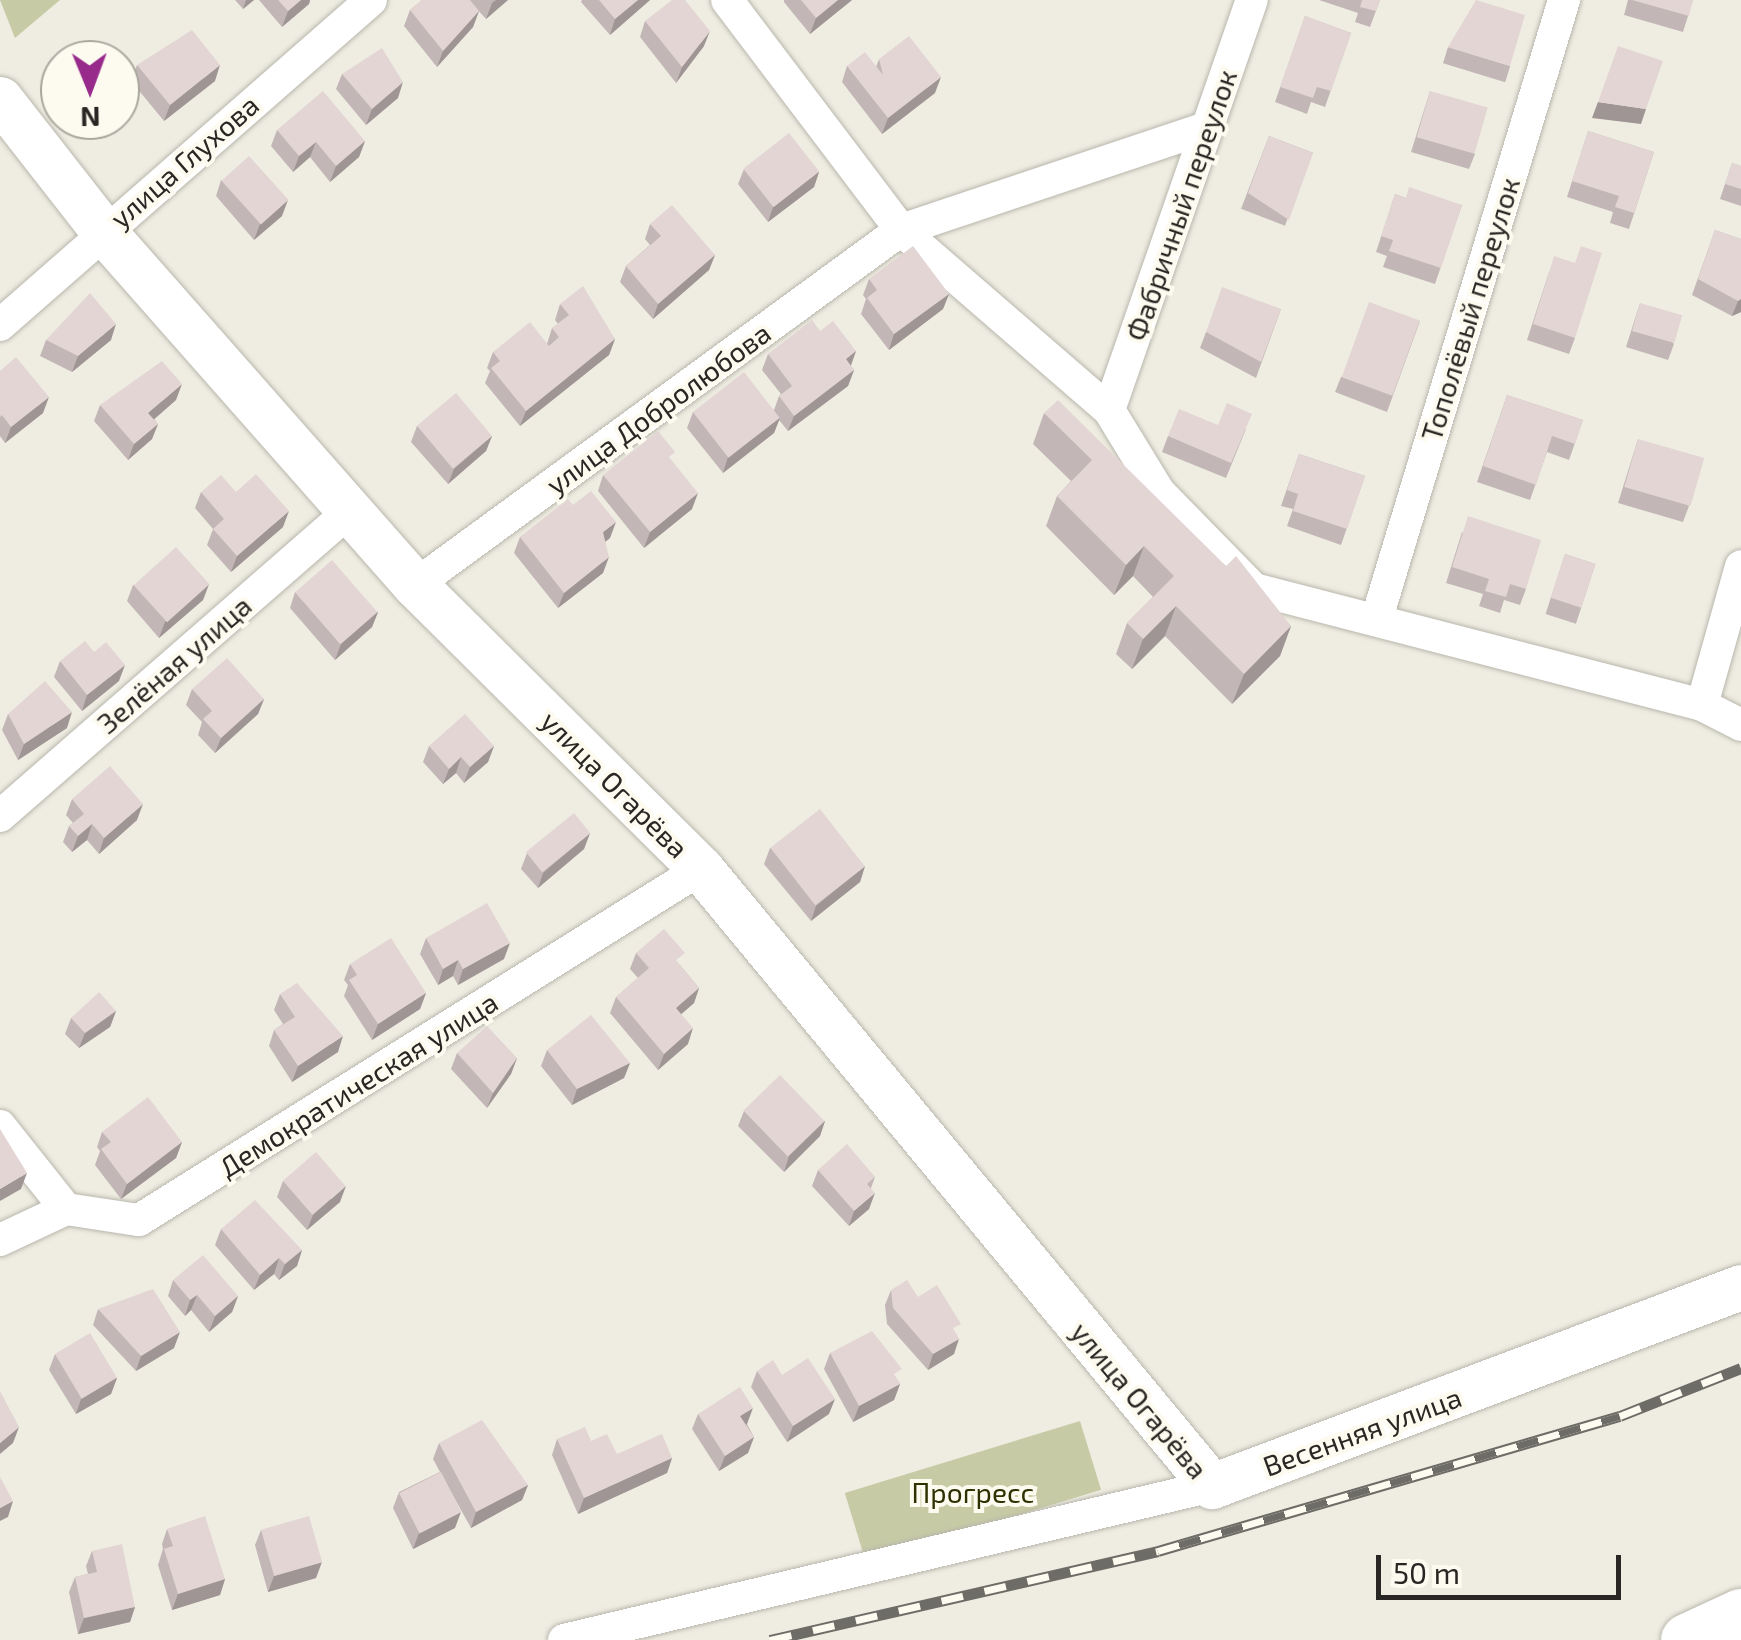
<!DOCTYPE html>
<html>
<head>
<meta charset="utf-8">
<style>
	body { margin:0 }
	#map { position:relative; width:1741px; height:1640px; overflow:hidden; background:#efede2; font-family:"Exo 2",sans-serif }
	div>[style] { position:absolute }
	.green>* { inset:0; background:#c7cba5; transform-origin:0 0 }
	.roads { filter:drop-shadow(0 0 2px #b9b7ad) drop-shadow(0 0 2px #b9b7ad) }
	.street>* { height:32px; margin:-16px; padding:0 16px; transform-origin:16px; border-radius:16px; background:#fff }
	.secondary>* { height:45px; margin:-22.5px; padding:0 22.5px; transform-origin:22.5px; border-radius:22.5px; background:#fff }
	.primary>* { height:52px; margin:-26px; padding:0 26px; transform-origin:26px; border-radius:26px; background:#fff }
	.rail>* { height:11px; margin-top:-5.5px; transform-origin:0; background:repeating-linear-gradient(90deg,#fdfaef 0 22px,#6e6c66 0 44px); box-sizing:border-box; border-block:2px solid #6e6c66 }
	.wall>* { inset:0; background:#c2b7b6; transform-origin:0 0 }
	.shaded-wall>* { inset:0; background:#9e9594 }
	.building>* { inset:0; background:#e2d5d4; transform-origin:0 0 }
	span { translate:-50% -50%; white-space:nowrap; text-align:center; line-height:1.15; -webkit-text-stroke:8px #fdfaef; paint-order:stroke }
	.street-label { font-size:28px; color:#282723 }
	.park-label { font-size:28px; color:#2d3000 }
	.north { position:absolute; left:40px; top:40px; width:100px; height:100px; box-sizing:border-box; background:#fdfaef; border:2px solid #a8a69d; border-radius:50%; rotate:179deg; font-size:28px; font-weight:700; line-height:40px; text-align:center; color:#282723 }
	.north::after { content:''; display:block; margin:auto; width:35px; height:45px; background:#972a8b; clip-path:polygon(50% 0,100% 100%,50% 72%,0 100%) }
	.scale { position:absolute; left:1376px; top:1555px; width:245px; height:45px; box-sizing:border-box; border:5px solid #282723; border-top:0; padding-left:12px; font-size:30px; line-height:35px; white-space:nowrap; color:#282723; -webkit-text-stroke:8px #fdfaef; paint-order:stroke }
</style>
</head>
<body>
<div id="map">
	<div class="green">
		<i style="clip-path:polygon(0 0,60px 0,15px 38px)"></i>
		<i style="left:1080px;top:1421px;width:72px;height:246px;rotate:73deg"></i>
	</div>
	<div class="roads">
		<div class="street">
			<i style="left:727px;top:0;width:288px;rotate:52.9deg"></i>
			<i style="left:901px;top:230px;width:275px;rotate:40.9deg"></i>
			<i style="left:1109px;top:410px;width:96px;rotate:58.6deg"></i>
			<i style="left:1159px;top:492px;width:136px;rotate:45.6deg"></i>
			<i style="left:1254px;top:589px;width:463px;rotate:14.5deg"></i>
			<i style="left:1702px;top:705px;width:44px;rotate:27.1deg"></i>
			<i style="left:0;top:325px;width:493px;rotate:-41.2deg"></i>
			<i style="left:1109px;top:410px;width:434px;rotate:-70.8deg"></i>
			<i style="left:415px;top:585px;width:602px;rotate:-36.15deg"></i>
			<i style="left:901px;top:230px;width:324px;rotate:-18.5deg"></i>
			<i style="left:1377px;top:618px;width:646px;rotate:-73.16deg"></i>
			<i style="left:1702px;top:705px;width:144px;rotate:-74.3deg"></i>
			<i style="left:0;top:816px;width:463px;rotate:-41.1deg"></i>
			<i style="left:0;top:1126px;width:106px;rotate:51.5deg"></i>
			<i style="left:0;top:1240px;width:73px;rotate:-25.2deg"></i>
			<i style="left:66px;top:1209px;width:74px;rotate:8.6deg"></i>
			<i style="left:139px;top:1220px;width:663px;rotate:-31.99deg"></i>
			<i style="left:564px;top:1640px;width:666px;rotate:-13.37deg"></i>
		</div>
		<div class="secondary">
			<i style="left:0;top:99px;width:167px;rotate:52deg"></i>
			<i style="left:103px;top:231px;width:472px;rotate:48.6deg"></i>
			<i style="left:415px;top:585px;width:403px;rotate:44.8deg"></i>
			<i style="left:701px;top:869px;width:801px;rotate:50.37deg"></i>
			<i style="left:1212px;top:1486px;width:565px;rotate:-20.62deg"></i>
		</div>
		<div class="primary">
			<i style="left:1687px;top:1640px;width:60px;rotate:-24.8deg"></i>
		</div>
	</div>
	<div class="rail">
		<i style="left:770px;top:1640px;width:398px;rotate:-12.9deg"></i>
		<i style="left:1158px;top:1551px;width:481px;rotate:-16.3deg"></i>
		<i style="left:1620px;top:1416px;width:130px;rotate:-21.6deg"></i>
	</div>
	<div class="wall">
		<i style="clip-path:polygon(235px 0,254px 0,243px 9px)"></i>
		<i style="clip-path:polygon(259px 0,310px 0,309px 4px,282px 27px)"></i>
		<i style="clip-path:polygon(422px 0,508px 0,486px 19px,476px 8px,479px 11px,473px 27px,437px 67px,404px 26px,410px 10px)"></i>
		<i style="clip-path:polygon(582px 0,650px 0,610px 35px,581px 2px)"></i>
		<i style="clip-path:polygon(784px 0,852px 0,810px 34px,784px 2px)"></i>
		<i style="clip-path:polygon(1319px 0,1380px 0,1370px 27px,1355px 22px,1358px 13px)"></i>
		<i style="clip-path:polygon(1628px 0,1693px 0,1683px 32px,1624px 15px)"></i>
		<i style="clip-path:polygon(1305px 16px,1351px 33px,1325px 107px,1311px 102px,1307px 114px,1275px 102px)"></i>
		<i style="clip-path:polygon(645px 21px,704px 46px,676px 83px,640px 37px)"></i>
		<i style="left:1448px;top:47px;width:65px;height:17px;rotate:17deg"></i>
		<i style="clip-path:polygon(879px 59px,935px 93px,882px 134px,842px 82px,847px 66px,876px 67px)"></i>
		<i style="clip-path:polygon(137px 65px,215px 81px,164px 121px,131px 81px)"></i>
		<i style="clip-path:polygon(342px 74px,398px 98px,366px 125px,336px 89px)"></i>
		<i style="clip-path:polygon(1430px 91px,1475px 154px,1469px 169px,1411px 152px)"></i>
		<i style="clip-path:polygon(277px 130px,365px 141px,359px 157px,330px 182px,310px 157px,293px 172px,271px 146px)"></i>
		<i style="clip-path:polygon(1588px 131px,1654px 152px,1629px 229px,1610px 223px,1613px 212px,1567px 197px)"></i>
		<i style="left:1269px;top:136px;width:47px;height:78px;rotate:21deg"></i>
		<i style="clip-path:polygon(1732px 163px,1741px 166px,1741px 206px,1720px 199px)"></i>
		<i style="clip-path:polygon(744px 169px,819px 172px,814px 187px,768px 222px,738px 184px)"></i>
		<i style="clip-path:polygon(221px 180px,282px 216px,254px 240px,216px 196px)"></i>
		<i style="clip-path:polygon(1395px 194px,1406px 198px,1462px 205px,1435px 284px,1383px 267px,1387px 256px,1376px 252px)"></i>
		<i style="clip-path:polygon(650px 224px,715px 255px,709px 270px,653px 319px,620px 282px,626px 266px,650px 245px,645px 239px)"></i>
		<i style="clip-path:polygon(1715px 230px,1741px 239px,1741px 312px,1732px 316px,1692px 295px)"></i>
		<i style="clip-path:polygon(1549px 272px,1575px 338px,1569px 354px,1527px 340px)"></i>
		<i style="clip-path:polygon(869px 279px,949px 294px,943px 309px,889px 350px,861px 314px,866px 299px,863px 295px)"></i>
		<i style="clip-path:polygon(1640px 303px,1674px 344px,1668px 360px,1626px 347px)"></i>
		<i style="clip-path:polygon(560px 304px,615px 339px,609px 355px,520px 426px,485px 383px,490px 371px,487px 368px,493px 352px,547px 344px,552px 328px,558px 324px,555px 320px)"></i>
		<i style="clip-path:polygon(1281px 309px,1256px 378px,1200px 348px,1206px 332px)"></i>
		<i style="clip-path:polygon(1420px 321px,1387px 412px,1335px 392px,1341px 377px)"></i>
		<i style="clip-path:polygon(820px 331px,856px 351px,851px 366px,854px 370px,848px 386px,788px 431px,779px 420px,774px 433px,723px 473px,687px 428px,693px 412px,774px 410px,779px 396px,781px 394px,762px 370px,768px 354px)"></i>
		<i style="clip-path:polygon(46px 340px,111px 340px,72px 372px,40px 356px)"></i>
		<i style="clip-path:polygon(0 371px,43px 413px,5px 443px,0 436px)"></i>
		<i style="clip-path:polygon(1507px 395px,1583px 420px,1569px 460px,1547px 452px,1530px 500px,1477px 482px)"></i>
		<i style="clip-path:polygon(176px 400px,154px 419px,158px 424px,152px 439px,128px 460px,94px 421px,100px 405px)"></i>
		<i style="clip-path:polygon(1044px 413px,1226px 566px,1291px 626px,1280px 656px,1232px 704px,1165px 636px,1132px 669px,1116px 654px,1127px 623px,1153px 597px,1133px 576px,1114px 595px,1046px 526px,1057px 496px,1071px 481px,1033px 444px)"></i>
		<i style="clip-path:polygon(417px 426px,492px 436px,486px 451px,448px 484px,411px 442px)"></i>
		<i style="clip-path:polygon(1246px 429px,1226px 478px,1162px 452px,1168px 436px)"></i>
		<i style="clip-path:polygon(1638px 439px,1689px 506px,1683px 522px,1618px 503px)"></i>
		<i style="clip-path:polygon(1299px 454px,1365px 476px,1341px 545px,1287px 526px,1293px 509px,1281px 506px)"></i>
		<i style="clip-path:polygon(603px 475px,692px 509px,644px 548px,598px 491px)"></i>
		<i style="clip-path:polygon(201px 492px,283px 527px,231px 572px,207px 545px,213px 529px,195px 508px)"></i>
		<i style="clip-path:polygon(573px 505px,610px 538px,605px 542px,603px 573px,558px 608px,514px 553px,520px 537px)"></i>
		<i style="clip-path:polygon(1462px 532px,1526px 589px,1520px 605px,1504px 600px,1500px 613px,1479px 606px,1483px 594px,1446px 583px)"></i>
		<i style="left:1565px;top:554px;width:32px;height:63px;rotate:18deg"></i>
		<i style="clip-path:polygon(209px 584px,203px 600px,159px 638px,127px 601px,133px 585px)"></i>
		<i style="clip-path:polygon(295px 592px,378px 612px,372px 627px,335px 660px,290px 608px)"></i>
		<i style="clip-path:polygon(60px 661px,119px 681px,82px 711px,54px 677px)"></i>
		<i style="clip-path:polygon(192px 689px,264px 699px,258px 714px,215px 753px,198px 735px,202px 722px,186px 705px)"></i>
		<i style="clip-path:polygon(8px 714px,67px 728px,18px 760px,2px 730px)"></i>
		<i style="clip-path:polygon(429px 746px,494px 746px,488px 762px,464px 783px,456px 773px,443px 784px,423px 762px)"></i>
		<i style="clip-path:polygon(72px 799px,137px 820px,99px 854px,87px 840px,72px 852px,63px 842px,69px 826px,73px 823px,66px 815px)"></i>
		<i style="clip-path:polygon(590px 833px,584px 849px,538px 888px,521px 869px,527px 853px)"></i>
		<i style="clip-path:polygon(770px 848px,865px 866px,860px 882px,811px 921px,764px 864px)"></i>
		<i style="clip-path:polygon(426px 938px,504px 959px,458px 985px,453px 976px,438px 985px,420px 954px)"></i>
		<i style="clip-path:polygon(636px 953px,680px 965px,699px 988px,694px 1003px,681px 1014px,688px 1044px,658px 1070px,610px 1013px,616px 997px,638px 978px,630px 969px)"></i>
		<i style="clip-path:polygon(350px 964px,426px 993px,420px 1009px,372px 1040px,344px 996px,348px 985px,344px 980px)"></i>
		<i style="clip-path:polygon(280px 994px,338px 1052px,292px 1082px,269px 1046px,274px 1030px,283px 1024px,274px 1010px)"></i>
		<i style="clip-path:polygon(116px 1011px,110px 1027px,79px 1048px,65px 1034px,71px 1018px)"></i>
		<i style="clip-path:polygon(547px 1050px,630px 1063px,624px 1078px,572px 1105px,541px 1066px)"></i>
		<i style="clip-path:polygon(457px 1053px,517px 1058px,511px 1074px,487px 1108px,451px 1069px)"></i>
		<i style="clip-path:polygon(744px 1111px,825px 1121px,820px 1136px,784px 1172px,738px 1126px)"></i>
		<i style="clip-path:polygon(102px 1132px,182px 1142px,176px 1158px,121px 1199px,95px 1165px,100px 1151px,97px 1147px)"></i>
		<i style="clip-path:polygon(818px 1170px,875px 1177px,871px 1188px,869px 1209px,849px 1226px,812px 1186px)"></i>
		<i style="clip-path:polygon(283px 1181px,340px 1202px,307px 1230px,277px 1197px)"></i>
		<i style="clip-path:polygon(221px 1229px,302px 1250px,297px 1266px,279px 1280px,274px 1274px,254px 1290px,215px 1245px)"></i>
		<i style="clip-path:polygon(173px 1280px,238px 1296px,232px 1312px,209px 1332px,191px 1310px,185px 1316px,168px 1296px)"></i>
		<i style="clip-path:polygon(891px 1290px,918px 1297px,957px 1335px,954px 1354px,928px 1370px,887px 1324px,885px 1305px)"></i>
		<i style="clip-path:polygon(98px 1309px,174px 1348px,136px 1371px,93px 1325px)"></i>
		<i style="clip-path:polygon(830px 1353px,898px 1381px,900px 1384px,894px 1400px,853px 1422px,824px 1369px)"></i>
		<i style="clip-path:polygon(55px 1354px,117px 1378px,111px 1394px,76px 1414px,49px 1370px)"></i>
		<i style="clip-path:polygon(757px 1371px,782px 1375px,829px 1414px,787px 1442px,751px 1387px)"></i>
		<i style="clip-path:polygon(698px 1414px,747px 1424px,754px 1437px,748px 1453px,719px 1471px,692px 1429px)"></i>
		<i style="clip-path:polygon(557px 1439px,591px 1441px,617px 1454px,672px 1458px,667px 1473px,578px 1514px,552px 1455px)"></i>
		<i style="clip-path:polygon(439px 1443px,528px 1485px,522px 1500px,471px 1528px,451px 1492px,455px 1528px,413px 1549px,393px 1508px,399px 1492px,440px 1472px,433px 1459px)"></i>
		<i style="clip-path:polygon(167px 1529px,225px 1579px,220px 1595px,172px 1610px,158px 1565px,163px 1549px,162px 1544px)"></i>
		<i style="clip-path:polygon(261px 1530px,316px 1578px,268px 1592px,255px 1545px)"></i>
		<i style="clip-path:polygon(92px 1551px,135px 1607px,130px 1622px,78px 1634px,69px 1592px,75px 1577px,88px 1574px,86px 1566px)"></i>
	</div>
	<div class="shaded-wall">
		<i style="clip-path:polygon(246px 0,254px 0,243px 9px)"></i>
		<i style="clip-path:polygon(301px 0,310px 0,309px 4px,282px 27px,288px 11px)"></i>
		<i style="clip-path:polygon(496px 0,508px 0,486px 19px,492px 3px)"></i>
		<i style="clip-path:polygon(638px 0,650px 0,610px 35px,615px 19px)"></i>
		<i style="clip-path:polygon(838px 0,852px 0,810px 34px,816px 18px)"></i>
		<i style="clip-path:polygon(479px 11px,473px 27px,437px 67px,443px 51px)"></i>
		<i style="clip-path:polygon(710px 31px,704px 46px,676px 83px,682px 67px)"></i>
		<i style="clip-path:polygon(220px 65px,215px 81px,164px 121px,170px 105px)"></i>
		<i style="clip-path:polygon(941px 77px,935px 93px,882px 134px,888px 118px)"></i>
		<i style="clip-path:polygon(403px 82px,398px 98px,366px 125px,372px 109px)"></i>
		<i style="clip-path:polygon(1598px 102px,1646px 109px,1641px 124px,1592px 118px)"></i>
		<i style="clip-path:polygon(365px 141px,359px 157px,330px 182px,336px 166px)"></i>
		<i style="clip-path:polygon(316px 142px,310px 157px,293px 172px,299px 156px)"></i>
		<i style="clip-path:polygon(819px 172px,814px 187px,768px 222px,773px 207px)"></i>
		<i style="clip-path:polygon(288px 200px,282px 216px,254px 240px,260px 224px)"></i>
		<i style="clip-path:polygon(715px 255px,709px 270px,653px 319px,658px 304px)"></i>
		<i style="clip-path:polygon(949px 294px,943px 309px,889px 350px,894px 334px)"></i>
		<i style="clip-path:polygon(1741px 299px,1741px 312px,1732px 316px,1738px 301px)"></i>
		<i style="clip-path:polygon(116px 324px,111px 340px,72px 372px,78px 356px)"></i>
		<i style="clip-path:polygon(615px 339px,609px 355px,520px 426px,526px 411px)"></i>
		<i style="clip-path:polygon(856px 351px,850px 367px,846px 359px)"></i>
		<i style="clip-path:polygon(854px 370px,848px 386px,788px 431px,794px 416px)"></i>
		<i style="clip-path:polygon(182px 384px,176px 400px,143px 429px,148px 413px)"></i>
		<i style="clip-path:polygon(49px 397px,43px 413px,5px 443px,11px 427px)"></i>
		<i style="clip-path:polygon(780px 418px,774px 433px,723px 473px,728px 457px)"></i>
		<i style="clip-path:polygon(158px 424px,152px 439px,128px 460px,134px 444px)"></i>
		<i style="clip-path:polygon(492px 436px,486px 451px,448px 484px,454px 469px)"></i>
		<i style="clip-path:polygon(698px 493px,692px 509px,644px 548px,650px 532px)"></i>
		<i style="clip-path:polygon(289px 511px,283px 527px,231px 572px,237px 556px)"></i>
		<i style="clip-path:polygon(616px 522px,610px 538px,597px 548px,603px 532px)"></i>
		<i style="clip-path:polygon(1144px 546px,1133px 576px,1114px 595px,1126px 565px)"></i>
		<i style="clip-path:polygon(609px 557px,603px 573px,558px 608px,564px 593px)"></i>
		<i style="clip-path:polygon(209px 584px,203px 600px,159px 638px,165px 622px)"></i>
		<i style="clip-path:polygon(1176px 606px,1165px 636px,1132px 669px,1143px 639px)"></i>
		<i style="clip-path:polygon(378px 612px,372px 627px,335px 660px,341px 644px)"></i>
		<i style="clip-path:polygon(1291px 626px,1280px 656px,1232px 704px,1244px 674px)"></i>
		<i style="clip-path:polygon(125px 665px,119px 681px,82px 711px,87px 695px)"></i>
		<i style="clip-path:polygon(264px 699px,258px 714px,215px 753px,221px 738px)"></i>
		<i style="clip-path:polygon(72px 712px,67px 728px,18px 760px,24px 744px)"></i>
		<i style="clip-path:polygon(494px 746px,488px 762px,464px 783px,470px 767px)"></i>
		<i style="clip-path:polygon(461px 757px,456px 773px,443px 784px,449px 769px)"></i>
		<i style="clip-path:polygon(143px 804px,137px 820px,99px 854px,104px 838px)"></i>
		<i style="clip-path:polygon(92px 824px,87px 840px,72px 852px,78px 836px)"></i>
		<i style="clip-path:polygon(590px 833px,584px 849px,538px 888px,543px 873px)"></i>
		<i style="clip-path:polygon(865px 866px,860px 882px,811px 921px,816px 906px)"></i>
		<i style="clip-path:polygon(510px 943px,504px 959px,458px 985px,463px 969px)"></i>
		<i style="clip-path:polygon(458px 960px,453px 976px,438px 985px,443px 969px)"></i>
		<i style="clip-path:polygon(699px 988px,694px 1003px,670px 1024px,676px 1008px)"></i>
		<i style="clip-path:polygon(426px 993px,420px 1009px,372px 1040px,378px 1024px)"></i>
		<i style="clip-path:polygon(116px 1011px,110px 1027px,79px 1048px,85px 1033px)"></i>
		<i style="clip-path:polygon(693px 1028px,688px 1044px,658px 1070px,664px 1054px)"></i>
		<i style="clip-path:polygon(343px 1036px,338px 1052px,292px 1082px,298px 1066px)"></i>
		<i style="clip-path:polygon(517px 1058px,511px 1074px,487px 1108px,493px 1093px)"></i>
		<i style="clip-path:polygon(630px 1063px,624px 1078px,572px 1105px,577px 1089px)"></i>
		<i style="clip-path:polygon(825px 1121px,820px 1136px,784px 1172px,789px 1156px)"></i>
		<i style="clip-path:polygon(182px 1142px,176px 1158px,121px 1199px,127px 1184px)"></i>
		<i style="clip-path:polygon(27px 1173px,21px 1189px,0 1201px,0 1189px)"></i>
		<i style="clip-path:polygon(346px 1186px,340px 1202px,307px 1230px,313px 1215px)"></i>
		<i style="clip-path:polygon(875px 1193px,869px 1209px,849px 1226px,854px 1211px)"></i>
		<i style="clip-path:polygon(302px 1250px,297px 1266px,279px 1280px,285px 1264px)"></i>
		<i style="clip-path:polygon(279px 1258px,274px 1274px,254px 1290px,260px 1275px)"></i>
		<i style="clip-path:polygon(197px 1295px,191px 1310px,185px 1316px,190px 1300px)"></i>
		<i style="clip-path:polygon(238px 1296px,232px 1312px,209px 1332px,215px 1316px)"></i>
		<i style="clip-path:polygon(180px 1332px,174px 1348px,136px 1371px,141px 1356px)"></i>
		<i style="clip-path:polygon(959px 1339px,954px 1354px,928px 1370px,933px 1354px)"></i>
		<i style="clip-path:polygon(117px 1378px,111px 1394px,76px 1414px,81px 1399px)"></i>
		<i style="clip-path:polygon(900px 1384px,894px 1400px,853px 1422px,859px 1406px)"></i>
		<i style="clip-path:polygon(835px 1399px,829px 1414px,787px 1442px,793px 1426px)"></i>
		<i style="clip-path:polygon(753px 1408px,747px 1424px,735px 1432px,740px 1416px)"></i>
		<i style="clip-path:polygon(19px 1427px,13px 1443px,0 1454px,0 1443px)"></i>
		<i style="clip-path:polygon(754px 1437px,748px 1453px,719px 1471px,725px 1456px)"></i>
		<i style="clip-path:polygon(672px 1458px,667px 1473px,578px 1514px,584px 1498px)"></i>
		<i style="clip-path:polygon(528px 1485px,522px 1500px,471px 1528px,476px 1512px)"></i>
		<i style="clip-path:polygon(13px 1501px,8px 1517px,0 1521px,0 1508px)"></i>
		<i style="clip-path:polygon(461px 1512px,455px 1528px,413px 1549px,419px 1533px)"></i>
		<i style="clip-path:polygon(322px 1562px,316px 1578px,268px 1592px,274px 1576px)"></i>
		<i style="clip-path:polygon(225px 1579px,220px 1595px,172px 1610px,178px 1594px)"></i>
		<i style="clip-path:polygon(135px 1607px,130px 1622px,78px 1634px,84px 1618px)"></i>
	</div>
	<div class="building">
		<i style="clip-path:polygon(278px 0,301px 0,288px 11px)"></i>
		<i style="clip-path:polygon(422px 0,470px 0,479px 11px,443px 51px,410px 10px)"></i>
		<i style="clip-path:polygon(599px 0,638px 0,615px 19px)"></i>
		<i style="clip-path:polygon(672px 0,685px 0,710px 31px,682px 67px,645px 21px)"></i>
		<i style="clip-path:polygon(801px 0,838px 0,816px 18px)"></i>
		<i style="clip-path:polygon(1362px 0,1380px 0,1376px 11px,1360px 7px)"></i>
		<i style="clip-path:polygon(1476px 0,1525px 15px,1510px 66px,1448px 47px)"></i>
		<i style="clip-path:polygon(1632px 0,1693px 0,1689px 16px)"></i>
		<i style="clip-path:polygon(1305px 16px,1351px 33px,1331px 91px,1317px 87px,1313px 98px,1280px 87px)"></i>
		<i style="clip-path:polygon(192px 30px,220px 65px,170px 105px,137px 65px)"></i>
		<i style="clip-path:polygon(909px 36px,941px 77px,888px 118px,847px 66px,865px 52px,883px 75px,879px 59px)"></i>
		<i style="clip-path:polygon(1618px 46px,1663px 61px,1646px 109px,1598px 102px)"></i>
		<i style="clip-path:polygon(382px 48px,403px 82px,372px 109px,342px 74px)"></i>
		<i style="clip-path:polygon(323px 91px,365px 141px,336px 166px,316px 142px,299px 156px,277px 130px)"></i>
		<i style="left:1430px;top:91px;width:60px;height:48px;rotate:16deg"></i>
		<i style="clip-path:polygon(1588px 131px,1654px 152px,1634px 213px,1615px 207px,1619px 196px,1572px 181px)"></i>
		<i style="left:789px;top:133px;width:49px;height:58px;rotate:52deg"></i>
		<i style="clip-path:polygon(1269px 136px,1313px 153px,1289px 220px,1248px 193px)"></i>
		<i style="left:249px;top:156px;width:59px;height:37px;rotate:48deg"></i>
		<i style="clip-path:polygon(1732px 163px,1741px 166px,1741px 189px,1725px 184px)"></i>
		<i style="clip-path:polygon(1409px 187px,1462px 205px,1441px 268px,1389px 251px,1393px 240px,1381px 236px,1395px 194px,1406px 198px)"></i>
		<i style="clip-path:polygon(672px 205px,715px 255px,658px 304px,626px 266px,661px 236px,650px 224px)"></i>
		<i style="clip-path:polygon(1715px 230px,1741px 239px,1741px 299px,1738px 301px,1698px 279px)"></i>
		<i style="clip-path:polygon(913px 246px,949px 294px,894px 334px,867px 298px,877px 290px,869px 279px)"></i>
		<i style="clip-path:polygon(1581px 246px,1602px 253px,1575px 338px,1533px 324px,1554px 256px,1575px 263px)"></i>
		<i style="clip-path:polygon(583px 286px,615px 339px,526px 411px,491px 368px,500px 361px,493px 352px,530px 322px,549px 346px,559px 337px,552px 328px,569px 315px,560px 304px)"></i>
		<i style="clip-path:polygon(1222px 287px,1281px 309px,1261px 362px,1206px 332px)"></i>
		<i style="clip-path:polygon(90px 293px,116px 324px,78px 356px,46px 340px)"></i>
		<i style="left:1369px;top:302px;width:54px;height:80px;rotate:20deg"></i>
		<i style="left:1640px;top:303px;width:44px;height:29px;rotate:16deg"></i>
		<i style="clip-path:polygon(812px 320px,820px 331px,833px 321px,856px 351px,846px 359px,854px 370px,794px 416px,779px 396px,792px 386px,768px 354px)"></i>
		<i style="clip-path:polygon(16px 357px,49px 397px,11px 427px,2px 415px,0 417px,0 371px)"></i>
		<i style="clip-path:polygon(162px 361px,182px 384px,148px 413px,158px 424px,134px 444px,100px 405px)"></i>
		<i style="left:744px;top:372px;width:58px;height:65px;rotate:52deg"></i>
		<i style="left:456px;top:393px;width:56px;height:51px;rotate:50deg"></i>
		<i style="clip-path:polygon(1507px 395px,1583px 420px,1575px 444px,1552px 436px,1536px 485px,1483px 466px)"></i>
		<i style="clip-path:polygon(1058px 400px,1226px 566px,1236px 556px,1291px 626px,1244px 674px,1176px 606px,1143px 639px,1127px 623px,1174px 576px,1144px 546px,1126px 565px,1057px 496px,1092px 460px,1044px 413px)"></i>
		<i style="clip-path:polygon(1227px 403px,1252px 414px,1231px 463px,1168px 436px,1179px 409px,1218px 425px)"></i>
		<i style="clip-path:polygon(658px 431px,675px 452px,669px 457px,698px 493px,650px 532px,603px 475px)"></i>
		<i style="left:1638px;top:439px;width:69px;height:50px;rotate:16deg"></i>
		<i style="clip-path:polygon(1299px 454px,1365px 476px,1347px 529px,1293px 511px,1298px 494px,1287px 490px)"></i>
		<i style="clip-path:polygon(256px 474px,289px 511px,237px 556px,213px 529px,224px 519px,201px 492px,221px 475px,236px 492px)"></i>
		<i style="clip-path:polygon(591px 491px,616px 522px,603px 532px,609px 557px,564px 593px,520px 537px,568px 499px,573px 505px)"></i>
		<i style="clip-path:polygon(1468px 516px,1541px 540px,1526px 589px,1510px 584px,1506px 597px,1485px 591px,1489px 579px,1452px 567px)"></i>
		<i style="left:176px;top:547px;width:50px;height:57px;rotate:48deg"></i>
		<i style="left:1565px;top:554px;width:32px;height:46px;rotate:18deg"></i>
		<i style="left:332px;top:560px;width:69px;height:49px;rotate:49deg"></i>
		<i style="clip-path:polygon(85px 641px,94px 652px,106px 642px,125px 665px,87px 695px,60px 661px)"></i>
		<i style="clip-path:polygon(227px 658px,264px 699px,221px 738px,203px 719px,212px 711px,192px 689px)"></i>
		<i style="clip-path:polygon(45px 681px,72px 712px,24px 744px,8px 714px)"></i>
		<i style="clip-path:polygon(465px 714px,494px 746px,470px 767px,461px 757px,449px 769px,429px 746px)"></i>
		<i style="clip-path:polygon(110px 766px,143px 804px,104px 838px,92px 824px,78px 836px,69px 826px,84px 814px,72px 799px)"></i>
		<i style="left:820px;top:809px;width:73px;height:63px;rotate:52deg"></i>
		<i style="left:574px;top:813px;width:26px;height:62px;rotate:51deg"></i>
		<i style="clip-path:polygon(487px 903px,510px 943px,463px 969px,458px 960px,443px 969px,426px 938px)"></i>
		<i style="clip-path:polygon(664px 929px,685px 953px,676px 960px,699px 988px,676px 1008px,693px 1028px,664px 1054px,616px 997px,649px 968px,636px 953px)"></i>
		<i style="clip-path:polygon(391px 938px,426px 993px,378px 1024px,349px 980px,357px 975px,350px 964px)"></i>
		<i style="clip-path:polygon(297px 983px,343px 1036px,298px 1066px,274px 1030px,295px 1017px,280px 994px)"></i>
		<i style="clip-path:polygon(99px 992px,116px 1011px,85px 1033px,71px 1018px)"></i>
		<i style="clip-path:polygon(591px 1015px,630px 1063px,577px 1089px,547px 1050px)"></i>
		<i style="clip-path:polygon(487px 1026px,517px 1058px,493px 1093px,457px 1053px)"></i>
		<i style="left:780px;top:1075px;width:64px;height:51px;rotate:46deg"></i>
		<i style="clip-path:polygon(148px 1097px,182px 1142px,127px 1184px,101px 1149px,111px 1142px,102px 1132px)"></i>
		<i style="clip-path:polygon(0 1129px,27px 1173px,0 1189px)"></i>
		<i style="clip-path:polygon(847px 1144px,875px 1177px,867px 1184px,875px 1193px,854px 1211px,818px 1170px)"></i>
		<i style="left:316px;top:1152px;width:45px;height:44px;rotate:49deg"></i>
		<i style="clip-path:polygon(255px 1200px,302px 1250px,285px 1264px,279px 1258px,260px 1275px,221px 1229px)"></i>
		<i style="clip-path:polygon(203px 1255px,238px 1296px,215px 1316px,197px 1295px,190px 1300px,173px 1280px)"></i>
		<i style="clip-path:polygon(907px 1280px,918px 1297px,937px 1285px,961px 1324px,953px 1328px,959px 1339px,933px 1354px,893px 1308px,891px 1290px)"></i>
		<i style="clip-path:polygon(153px 1289px,180px 1332px,141px 1356px,98px 1309px)"></i>
		<i style="clip-path:polygon(872px 1331px,902px 1369px,894px 1374px,900px 1384px,859px 1406px,830px 1353px)"></i>
		<i style="left:90px;top:1333px;width:52px;height:41px;rotate:59deg"></i>
		<i style="clip-path:polygon(808px 1358px,835px 1399px,793px 1426px,757px 1371px,773px 1360px,782px 1375px)"></i>
		<i style="clip-path:polygon(740px 1387px,753px 1408px,740px 1416px,754px 1437px,725px 1456px,698px 1414px)"></i>
		<i style="clip-path:polygon(0 1391px,19px 1427px,0 1443px)"></i>
		<i style="clip-path:polygon(482px 1420px,528px 1485px,476px 1512px,439px 1443px)"></i>
		<i style="clip-path:polygon(585px 1427px,591px 1441px,607px 1434px,617px 1454px,662px 1434px,672px 1458px,584px 1498px,557px 1439px)"></i>
		<i style="left:441px;top:1472px;width:45px;height:47px;rotate:63deg"></i>
		<i style="clip-path:polygon(0 1477px,13px 1501px,0 1508px)"></i>
		<i style="clip-path:polygon(205px 1516px,225px 1579px,178px 1594px,164px 1549px,173px 1546px,167px 1529px)"></i>
		<i style="left:309px;top:1516px;width:48px;height:50px;rotate:74deg"></i>
		<i style="clip-path:polygon(122px 1544px,135px 1607px,84px 1618px,75px 1577px,97px 1572px,92px 1551px)"></i>
	</div>
	<div class="street-label">
		<span style="left:184px;top:161px;rotate:-41deg">улица Глухова</span>
		<span style="left:1181px;top:205px;rotate:-71deg">Фабричный переулок</span>
		<span style="left:1470px;top:309px;rotate:-73deg">Тополёвый переулок</span>
		<span style="left:658px;top:408px;rotate:-36deg">улица Добролюбова</span>
		<span style="left:174px;top:664px;rotate:-41deg">Зелёная улица</span>
		<span style="left:615px;top:784px;rotate:45deg">улица Огарёва</span>
		<span style="left:358px;top:1084px;rotate:-32deg">Демократическая улица</span>
		<span style="left:1140px;top:1400px;rotate:50deg">улица Огарёва</span>
		<span style="left:1362px;top:1431px;rotate:-20deg">Весенняя улица</span>
	</div>
	<div class="park-label">
		<span style="left:973px;top:1492px">Прогресс</span>
	</div>
	<div class="north">N</div>
	<div class="scale">50 m</div>
</div>
</body>
</html>
